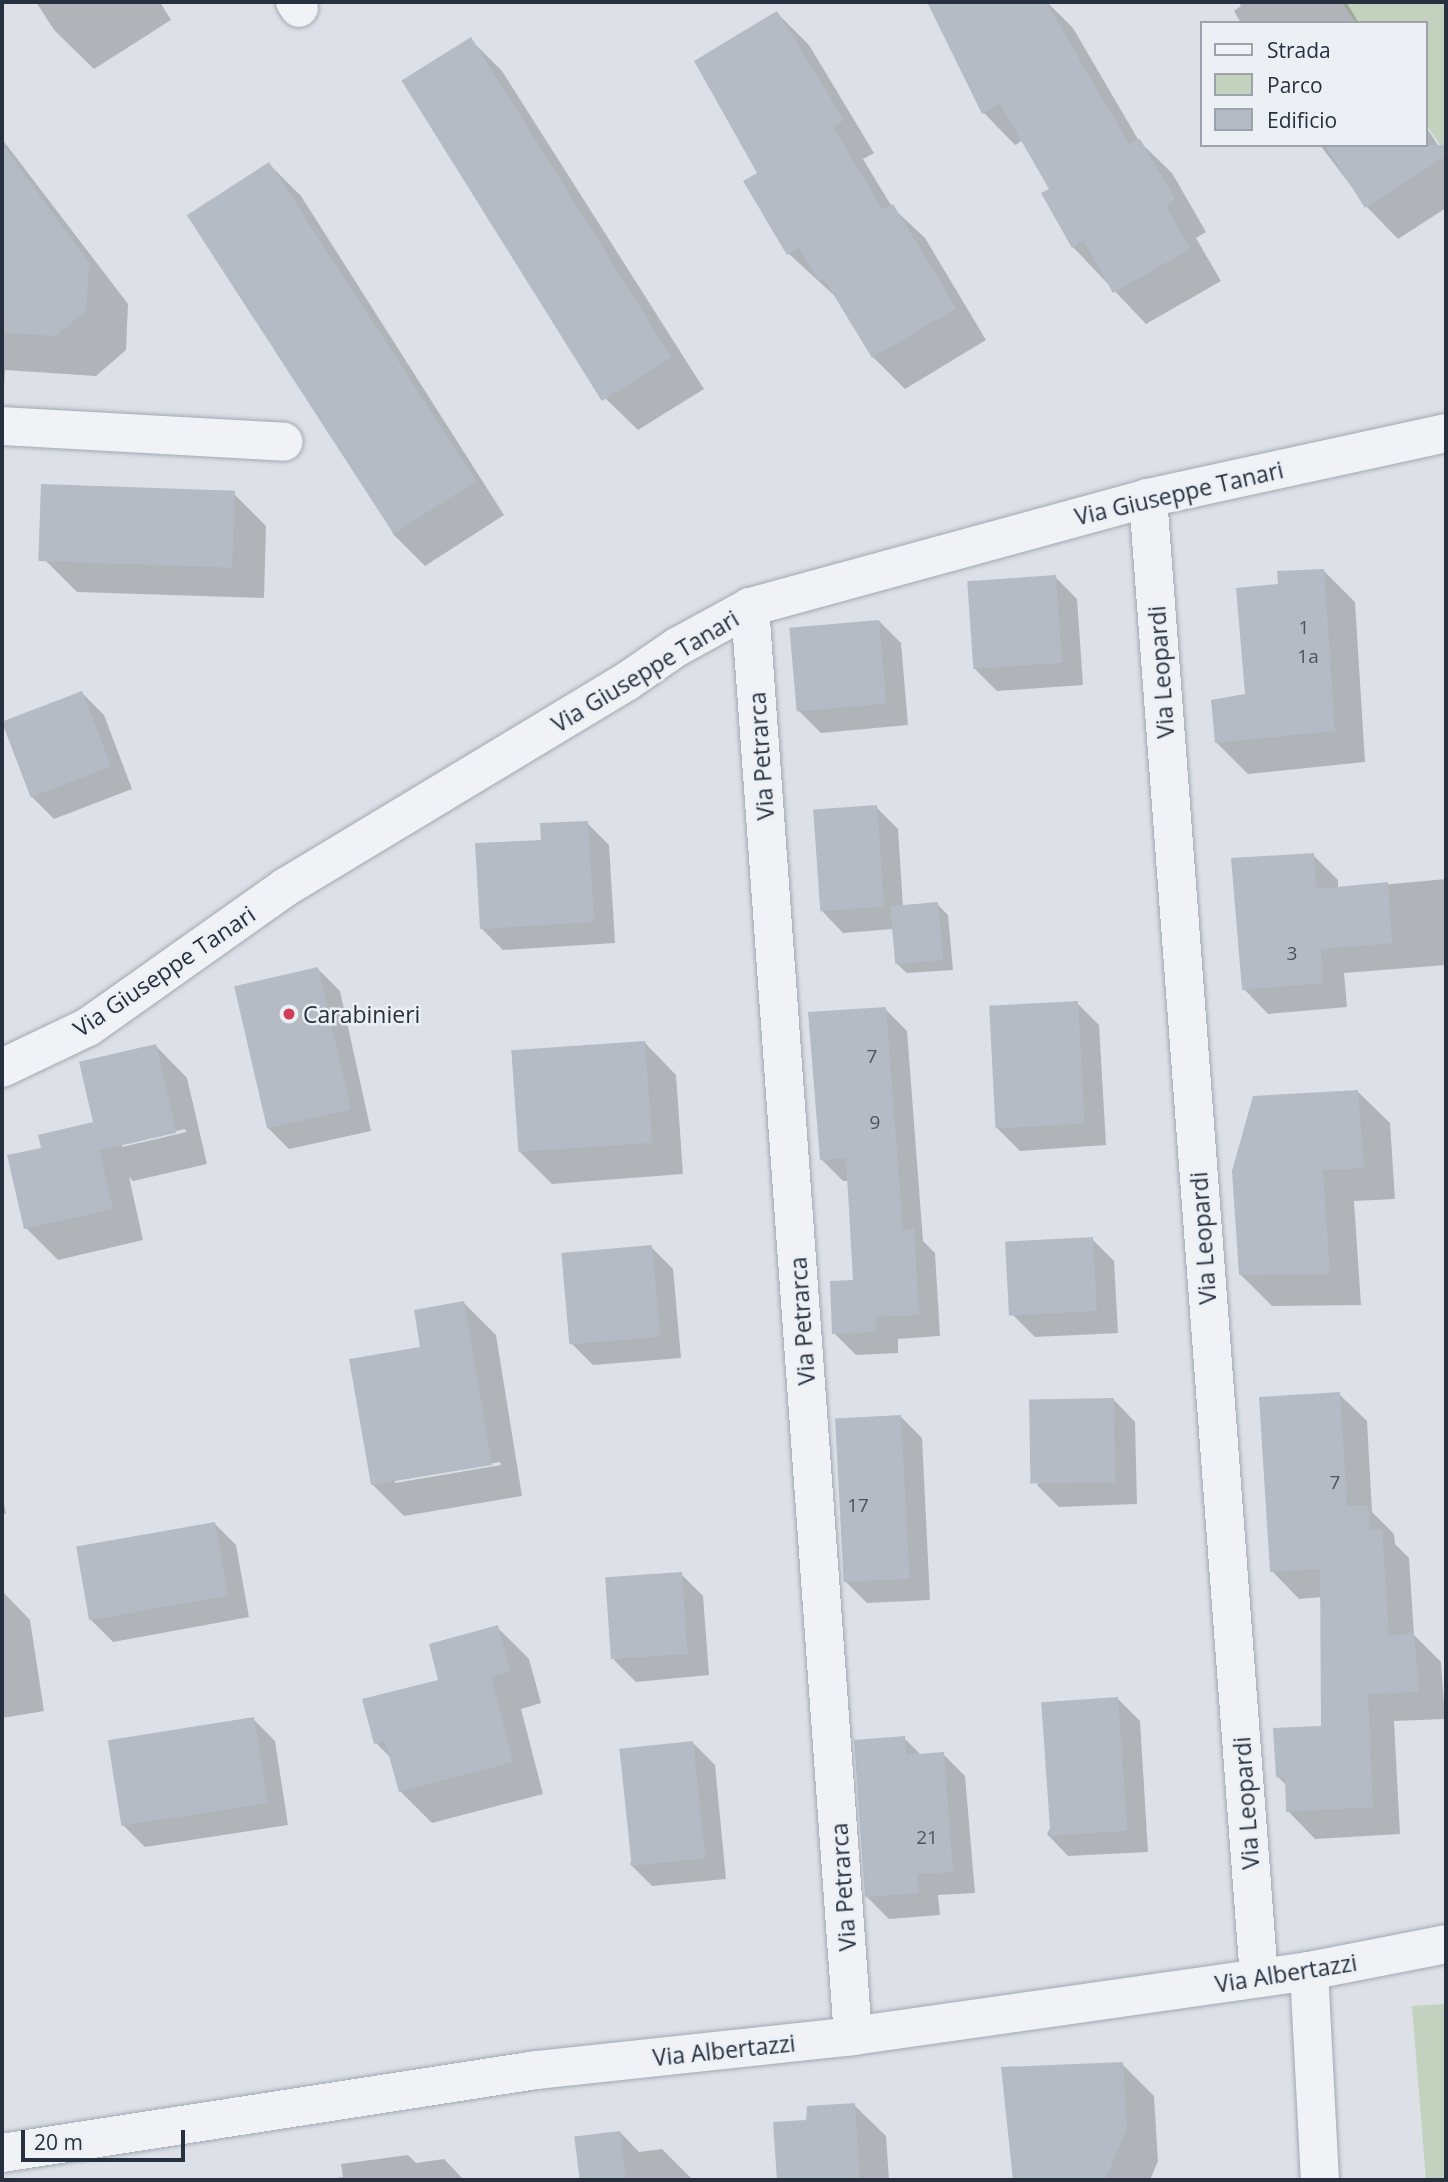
<!DOCTYPE html>
<html>
<head>
<meta charset="utf-8">
<style>
	body { margin:0 }
	#map { position:relative; width:1448px; height:2182px; overflow:hidden; background:#dde1e7; font-family:"Open Sans",sans-serif }
	div>[style] { position:absolute }
	.green>* { inset:0; background:#c3d2be }
	.shadow>* { inset:0; background:#0003 }
	.building>* { inset:0; background:#b4bbc4; transform-origin:0 0 }
	.roads { filter:drop-shadow(0 0 2px #a2a8b1) drop-shadow(0 0 2px #a2a8b1) }
	.minor>* { height:38px; margin:-19px; padding:0 19px; transform-origin:19px; border-radius:19px; background:#f0f2f6 }
	.dots>* { width:19px; height:19px; translate:-50% -50%; box-sizing:border-box; border:4px solid #ecf0f5; border-radius:50% }
	span { translate:-50% -50%; white-space:nowrap; text-align:center; line-height:1.15; -webkit-text-stroke:5px #ecf0f5; paint-order:stroke }
	.number-label { font-size:19px; color:#4a5360 }
	.number-label span { -webkit-text-stroke-width:0 }
	.street-label { font-size:23px; color:#26303e }
	.poi-label { font-size:23px; color:#26303e }
	.left { translate:0 -50%; text-align:left }
	.frame { position:absolute; inset:0; border:4px solid #26303e; pointer-events:none }
	.legend { position:absolute; left:1200px; top:21px; width:228px; height:126px; box-sizing:border-box; background:#ecf0f5; border:2px solid #9da3ac; margin:0; padding:9px 12px; list-style:none; font-size:21px; color:#26303e }
	.legend li { display:flex; align-items:center; gap:14px; height:35px }
	.legend b { width:35px; border:2px solid #9da3ac }
	.scale { position:absolute; left:21px; top:2130px; width:164px; height:32px; box-sizing:border-box; border:4px solid #26303e; border-top:0; padding-left:9px; font-size:21px; line-height:24px; white-space:nowrap; color:#26303e; -webkit-text-stroke:5px #ecf0f5; paint-order:stroke }
</style>
</head>
<body>
<div id="map">
	<div class="green">
		<i style="clip-path:polygon(1342px 2px,1446px 2px,1446px 153px,1425px 123px,1425px 23px,1356px 23px)"></i>
		<i style="clip-path:polygon(1446px 2004px,1446px 2180px,1426px 2180px,1412px 2006px)"></i>
	</div>
	<div class="shadow">
		<i style="clip-path:polygon(36px 2px,160px 2px,171px 20px,94px 69px,54px 30px)"></i>
		<i style="clip-path:polygon(929px 2px,1047px 2px,1073px 28px,1139px 141px,1172px 173px,1206px 232px,1196px 238px,1221px 281px,1146px 324px,1073px 247px,1043px 194px,1051px 189px,1023px 140px,1015px 145px,984px 113px)"></i>
		<i style="clip-path:polygon(1238px 2px,1346px 2px,1359px 23px,1241px 23px,1234px 11px,1241px 6px)"></i>
		<i style="clip-path:polygon(777px 13px,809px 45px,874px 153px,863px 159px,892px 207px,925px 238px,986px 340px,905px 389px,873px 357px,838px 299px,789px 254px,759px 174px)"></i>
		<i style="clip-path:polygon(470px 39px,502px 71px,704px 389px,638px 430px,606px 399px)"></i>
		<i style="clip-path:polygon(1425px 125px,1446px 158px,1446px 208px,1398px 239px,1367px 207px,1320px 145px,1425px 145px)"></i>
		<i style="clip-path:polygon(2px 139px,128px 304px,126px 350px,96px 376px,5px 370px,3px 403px)"></i>
		<i style="clip-path:polygon(269px 164px,301px 196px,504px 515px,425px 566px,393px 534px)"></i>
		<i style="clip-path:polygon(234px 494px,266px 526px,264px 598px,77px 592px,45px 560px)"></i>
		<i style="clip-path:polygon(1323px 570px,1355px 602px,1365px 762px,1248px 774px,1216px 742px,1247px 695px,1280px 585px)"></i>
		<i style="clip-path:polygon(1055px 577px,1077px 599px,1083px 685px,997px 691px,975px 669px)"></i>
		<i style="clip-path:polygon(879px 621px,901px 643px,908px 725px,821px 733px,799px 711px)"></i>
		<i style="clip-path:polygon(82px 693px,104px 715px,132px 789px,54px 819px,32px 797px)"></i>
		<i style="clip-path:polygon(876px 807px,898px 829px,903px 907px,937px 904px,948px 915px,953px 970px,907px 973px,896px 963px,893px 929px,843px 933px,822px 911px)"></i>
		<i style="clip-path:polygon(587px 823px,609px 845px,615px 943px,503px 950px,481px 928px,543px 841px)"></i>
		<i style="clip-path:polygon(1313px 855px,1338px 880px,1338px 889px,1446px 879px,1446px 965px,1344px 973px,1347px 1007px,1268px 1014px,1244px 989px)"></i>
		<i style="clip-path:polygon(318px 969px,340px 991px,371px 1131px,289px 1149px,267px 1127px)"></i>
		<i style="clip-path:polygon(1077px 1003px,1099px 1025px,1106px 1145px,1020px 1151px,998px 1129px)"></i>
		<i style="clip-path:polygon(885px 1009px,907px 1031px,923px 1241px,935px 1253px,940px 1336px,898px 1339px,898px 1353px,856px 1355px,834px 1333px,854px 1281px,849px 1181px,843px 1181px,822px 1160px)"></i>
		<i style="clip-path:polygon(645px 1043px,676px 1075px,683px 1174px,552px 1184px,520px 1152px)"></i>
		<i style="clip-path:polygon(evenodd,156px 1046px,187px 1078px,207px 1164px,133px 1181px,129px 1177px,143px 1240px,58px 1260px,26px 1228px,43px 1149px,92px 1124px,96px 1128px,156px 1046px,185px 1129px,186px 1132px,122px 1147px,122px 1144px,185px 1129px)"></i>
		<i style="clip-path:polygon(1358px 1092px,1390px 1123px,1395px 1199px,1354px 1201px,1361px 1305px,1272px 1306px,1240px 1274px)"></i>
		<i style="clip-path:polygon(1092px 1239px,1114px 1261px,1118px 1333px,1035px 1337px,1013px 1315px)"></i>
		<i style="clip-path:polygon(651px 1247px,673px 1269px,681px 1358px,593px 1365px,571px 1343px)"></i>
		<i style="clip-path:polygon(evenodd,464px 1303px,496px 1335px,522px 1496px,404px 1516px,372px 1484px,422px 1348px,464px 1303px,500px 1462px,501px 1465px,395px 1483px,395px 1479px,500px 1462px)"></i>
		<i style="clip-path:polygon(1339px 1394px,1367px 1421px,1372px 1512px,1394px 1534px,1395px 1544px,1409px 1558px,1414px 1635px,1441px 1662px,1445px 1719px,1394px 1721px,1400px 1834px,1315px 1839px,1288px 1811px,1287px 1786px,1277px 1776px,1323px 1727px,1322px 1597px,1299px 1599px,1272px 1571px)"></i>
		<i style="clip-path:polygon(1114px 1400px,1135px 1422px,1137px 1504px,1059px 1507px,1037px 1485px)"></i>
		<i style="clip-path:polygon(900px 1416px,922px 1438px,930px 1600px,867px 1603px,845px 1581px)"></i>
		<i style="clip-path:polygon(2px 1493px,6px 1514px,2px 1514px)"></i>
		<i style="clip-path:polygon(214px 1523px,236px 1545px,249px 1617px,113px 1642px,91px 1620px)"></i>
		<i style="clip-path:polygon(681px 1574px,703px 1596px,709px 1675px,636px 1682px,614px 1660px)"></i>
		<i style="clip-path:polygon(2px 1591px,30px 1620px,44px 1711px,2px 1718px)"></i>
		<i style="clip-path:polygon(497px 1627px,529px 1659px,541px 1703px,521px 1709px,543px 1794px,432px 1823px,400px 1791px,392px 1759px,376px 1743px)"></i>
		<i style="clip-path:polygon(1118px 1699px,1140px 1721px,1148px 1852px,1068px 1856px,1047px 1834px)"></i>
		<i style="clip-path:polygon(253px 1719px,275px 1741px,288px 1825px,145px 1847px,123px 1825px)"></i>
		<i style="clip-path:polygon(904px 1738px,922px 1756px,943px 1754px,965px 1776px,975px 1893px,938px 1895px,940px 1915px,889px 1919px,867px 1897px)"></i>
		<i style="clip-path:polygon(693px 1743px,715px 1765px,726px 1879px,652px 1886px,630px 1864px)"></i>
		<i style="clip-path:polygon(1122px 2064px,1154px 2096px,1158px 2161px,1150px 2180px,1014px 2180px,1003px 2069px)"></i>
		<i style="clip-path:polygon(854px 2105px,886px 2136px,889px 2180px,779px 2180px,775px 2124px,808px 2122px)"></i>
		<i style="clip-path:polygon(620px 2132px,639px 2152px,662px 2149px,693px 2180px,580px 2180px,576px 2137px)"></i>
		<i style="clip-path:polygon(408px 2155px,416px 2163px,444px 2159px,464px 2180px,323px 2180px,343px 2177px,341px 2164px)"></i>
	</div>
	<div class="building">
		<i style="clip-path:polygon(927px 2px,1046px 2px,1129px 144px,1140px 139px,1175px 199px,1166px 206px,1190px 249px,1113px 293px,1084px 241px,1072px 248px,1041px 193px,1049px 189px,1000px 104px,982px 114px)"></i>
		<i style="clip-path:polygon(777px 11px,844px 120px,833px 127px,883px 210px,893px 204px,956px 308px,872px 358px,824px 279px,819px 282px,799px 248px,787px 255px,743px 181px,757px 173px,694px 61px)"></i>
		<i style="left:471px;top:37px;width:378px;height:82px;rotate:58deg"></i>
		<i style="clip-path:polygon(2px 144px,89px 263px,86px 310px,56px 336px,2px 333px)"></i>
		<i style="clip-path:polygon(1325px 145px,1446px 145px,1446px 156px,1365px 208px)"></i>
		<i style="left:269px;top:162px;width:380px;height:98px;rotate:57deg"></i>
		<i style="left:41px;top:484px;width:194px;height:77px;rotate:2deg"></i>
		<i style="clip-path:polygon(1324px 569px,1335px 731px,1215px 743px,1211px 700px,1245px 694px,1236px 588px,1278px 584px,1277px 571px)"></i>
		<i style="left:1056px;top:575px;width:88px;height:89px;rotate:86deg"></i>
		<i style="left:879px;top:620px;width:84px;height:90px;rotate:85deg"></i>
		<i style="left:82px;top:691px;width:81px;height:86px;rotate:69deg"></i>
		<i style="left:877px;top:805px;width:102px;height:64px;rotate:86deg"></i>
		<i style="clip-path:polygon(588px 821px,594px 922px,480px 929px,475px 843px,541px 840px,540px 823px)"></i>
		<i style="clip-path:polygon(1314px 853px,1316px 889px,1388px 882px,1392px 943px,1321px 949px,1323px 983px,1242px 990px,1231px 858px)"></i>
		<i style="left:938px;top:902px;width:58px;height:48px;rotate:85deg"></i>
		<i style="left:318px;top:967px;width:146px;height:86px;rotate:77deg"></i>
		<i style="left:1078px;top:1001px;width:123px;height:89px;rotate:87deg"></i>
		<i style="clip-path:polygon(886px 1007px,903px 1230px,914px 1229px,919px 1315px,876px 1317px,877px 1332px,832px 1334px,830px 1281px,853px 1280px,846px 1158px,820px 1160px,808px 1012px)"></i>
		<i style="left:645px;top:1041px;width:102px;height:134px;rotate:86deg"></i>
		<i style="left:156px;top:1044px;width:91px;height:79px;rotate:77deg"></i>
		<i style="clip-path:polygon(1358px 1090px,1364px 1168px,1323px 1170px,1330px 1274px,1239px 1275px,1232px 1171px,1253px 1096px)"></i>
		<i style="clip-path:polygon(93px 1122px,113px 1209px,24px 1229px,7px 1155px,41px 1148px,38px 1135px)"></i>
		<i style="left:1093px;top:1237px;width:74px;height:88px;rotate:87deg"></i>
		<i style="left:652px;top:1245px;width:92px;height:91px;rotate:85deg"></i>
		<i style="clip-path:polygon(464px 1301px,492px 1465px,371px 1485px,349px 1359px,420px 1347px,414px 1310px)"></i>
		<i style="clip-path:polygon(1340px 1392px,1347px 1506px,1368px 1505px,1370px 1530px,1382px 1529px,1389px 1636px,1414px 1633px,1419px 1692px,1368px 1694px,1373px 1807px,1286px 1812px,1285px 1777px,1276px 1777px,1273px 1728px,1321px 1726px,1320px 1569px,1270px 1572px,1259px 1397px)"></i>
		<i style="left:1114px;top:1398px;width:84px;height:85px;rotate:89deg"></i>
		<i style="left:901px;top:1415px;width:164px;height:66px;rotate:87deg"></i>
		<i style="left:215px;top:1522px;width:75px;height:141px;rotate:80deg"></i>
		<i style="left:682px;top:1572px;width:82px;height:77px;rotate:86deg"></i>
		<i style="clip-path:polygon(498px 1625px,510px 1672px,491px 1677px,513px 1762px,399px 1792px,385px 1741px,374px 1744px,362px 1699px,438px 1680px,429px 1644px)"></i>
		<i style="left:1118px;top:1697px;width:134px;height:77px;rotate:86deg"></i>
		<i style="left:254px;top:1717px;width:87px;height:148px;rotate:81deg"></i>
		<i style="clip-path:polygon(905px 1736px,906px 1755px,944px 1752px,953px 1872px,917px 1874px,919px 1893px,865px 1897px,854px 1740px)"></i>
		<i style="left:693px;top:1741px;width:118px;height:74px;rotate:84deg"></i>
		<i style="clip-path:polygon(1123px 2062px,1127px 2128px,1105px 2180px,1013px 2180px,1001px 2067px)"></i>
		<i style="clip-path:polygon(855px 2103px,860px 2180px,777px 2180px,773px 2122px,806px 2120px,807px 2106px)"></i>
		<i style="left:620px;top:2131px;width:49px;height:46px;rotate:83deg"></i>
	</div>
	<div class="roads">
		<div class="minor">
			<i style="left:295px;top:2px;width:7px;rotate:56deg"></i>
			<i style="left:2px;top:426px;width:282px;rotate:3.2deg"></i>
			<i style="left:1148px;top:498px;width:1484px;rotate:85.71deg"></i>
			<i style="left:750px;top:607px;width:1433px;rotate:85.88deg"></i>
			<i style="left:2px;top:1068px;width:95px;rotate:-25.5deg"></i>
			<i style="left:88px;top:1027px;width:242px;rotate:-35.3deg"></i>
			<i style="left:286px;top:887px;width:397px;rotate:-31.1deg"></i>
			<i style="left:626px;top:682px;width:62px;rotate:-34.5deg"></i>
			<i style="left:677px;top:647px;width:83px;rotate:-28.7deg"></i>
			<i style="left:750px;top:607px;width:413px;rotate:-15.3deg"></i>
			<i style="left:1148px;top:498px;width:305px;rotate:-12.3deg"></i>
			<i style="left:1309px;top:1971px;width:209px;rotate:87deg"></i>
			<i style="left:2px;top:2153px;width:540px;rotate:-8.83deg"></i>
			<i style="left:536px;top:2070px;width:319px;rotate:-6.1deg"></i>
			<i style="left:853px;top:2036px;width:461px;rotate:-8.1deg"></i>
			<i style="left:1309px;top:1971px;width:140px;rotate:-11.1deg"></i>
		</div>
	</div>
	<div class="dots">
		<i style="left:289px;top:1014px;background:#d23d58"></i>
	</div>
	<div class="number-label">
		<span style="left:1304px;top:628px">1</span>
		<span style="left:1308px;top:657px">1a</span>
		<span style="left:1292px;top:954px">3</span>
		<span style="left:872px;top:1057px">7</span>
		<span style="left:875px;top:1123px">9</span>
		<span style="left:1335px;top:1483px">7</span>
		<span style="left:858px;top:1506px">17</span>
		<span style="left:927px;top:1838px">21</span>
	</div>
	<div class="street-label">
		<span style="left:1179px;top:493px;rotate:-13deg">Via Giuseppe Tanari</span>
		<span style="left:645px;top:671px;rotate:-31deg">Via Giuseppe Tanari</span>
		<span style="left:1161px;top:672px;rotate:-94deg">Via Leopardi</span>
		<span style="left:761px;top:756px;rotate:-94deg">Via Petrarca</span>
		<span style="left:164px;top:971px;rotate:-34deg">Via Giuseppe Tanari</span>
		<span style="left:1203px;top:1238px;rotate:-94deg">Via Leopardi</span>
		<span style="left:802px;top:1321px;rotate:-94deg">Via Petrarca</span>
		<span style="left:1246px;top:1803px;rotate:-94deg">Via Leopardi</span>
		<span style="left:843px;top:1887px;rotate:-94deg">Via Petrarca</span>
		<span style="left:1286px;top:1973px;rotate:-9deg">Via Albertazzi</span>
		<span style="left:724px;top:2050px;rotate:-6deg">Via Albertazzi</span>
	</div>
	<div class="poi-label">
		<span class="left" style="left:303px;top:1014px">Carabinieri</span>
	</div>
	<div class="frame"></div>
	<ul class="legend">
	<li><b style="height:9px;background:#f0f2f6"></b>Strada</li>
	<li><b style="height:19px;background:#c3d2be"></b>Parco</li>
	<li><b style="height:19px;background:#b4bbc4"></b>Edificio</li>
	</ul>
	<div class="scale">20 m</div>
</div>
</body>
</html>
